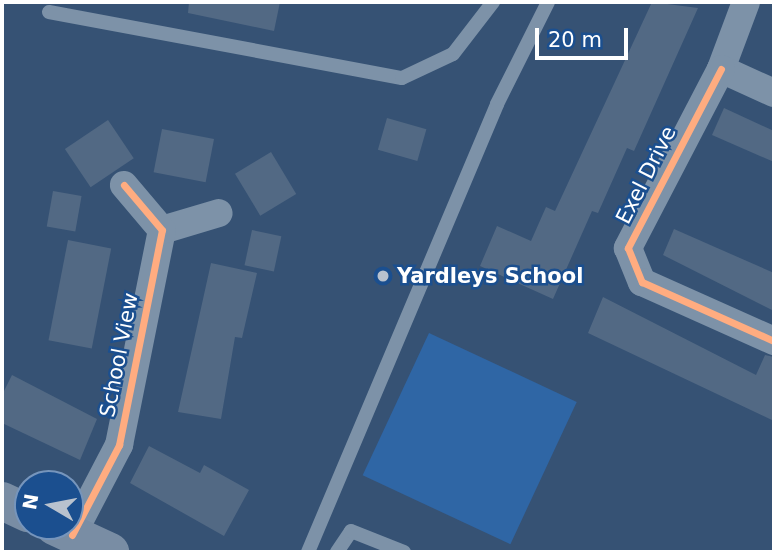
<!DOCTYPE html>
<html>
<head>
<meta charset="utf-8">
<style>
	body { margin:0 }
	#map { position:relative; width:776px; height:554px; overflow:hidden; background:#365274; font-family:"DejaVu Sans",sans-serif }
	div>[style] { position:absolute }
	.green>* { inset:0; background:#2f66a5; transform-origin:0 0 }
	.building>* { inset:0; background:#526984; transform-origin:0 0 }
	.lane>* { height:14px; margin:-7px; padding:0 7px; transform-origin:7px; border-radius:7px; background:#7d92a8 }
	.street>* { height:28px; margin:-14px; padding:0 14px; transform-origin:14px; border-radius:14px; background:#7d92a8 }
	.secondary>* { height:38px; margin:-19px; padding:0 19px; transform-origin:19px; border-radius:19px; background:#798da4 }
	.cycleway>* { height:7px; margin:-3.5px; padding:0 3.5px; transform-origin:3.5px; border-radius:3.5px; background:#ffac80 }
	.dots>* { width:19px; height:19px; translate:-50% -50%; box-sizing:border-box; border:4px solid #1b4f8f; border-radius:50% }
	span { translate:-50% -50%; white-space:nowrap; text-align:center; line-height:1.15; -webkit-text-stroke:5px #1b4f8f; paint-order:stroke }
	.street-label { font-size:21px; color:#fff }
	.poi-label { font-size:21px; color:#fff; font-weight:700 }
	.left { translate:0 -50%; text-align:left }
	.frame { position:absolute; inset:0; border:4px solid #fff; pointer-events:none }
	.north { position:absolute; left:14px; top:470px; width:70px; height:70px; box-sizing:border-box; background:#1b4f8f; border:2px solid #7695bc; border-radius:50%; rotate:280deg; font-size:19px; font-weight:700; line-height:28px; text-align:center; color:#fff }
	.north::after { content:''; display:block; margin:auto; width:24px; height:32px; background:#b9c2ce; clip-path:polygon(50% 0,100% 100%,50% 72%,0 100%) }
	.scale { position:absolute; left:535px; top:28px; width:93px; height:32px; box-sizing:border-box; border:4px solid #fff; border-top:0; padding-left:9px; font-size:21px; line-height:24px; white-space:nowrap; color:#fff; -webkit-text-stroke:5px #1b4f8f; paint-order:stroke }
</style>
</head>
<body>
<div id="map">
	<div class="green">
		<i style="left:429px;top:333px;width:163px;height:157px;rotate:25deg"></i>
	</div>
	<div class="building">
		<i style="clip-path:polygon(189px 2px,280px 2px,274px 31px,188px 13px)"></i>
		<i style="clip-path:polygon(652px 2px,698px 8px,634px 151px,627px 148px,598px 213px,592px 211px,553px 299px,480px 266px,497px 226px,531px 241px,546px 207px,555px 211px)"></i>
		<i style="clip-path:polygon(724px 108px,774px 131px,774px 162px,712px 135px)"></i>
		<i style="left:387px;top:118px;width:41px;height:33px;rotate:16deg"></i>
		<i style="left:108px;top:120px;width:46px;height:52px;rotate:56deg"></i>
		<i style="left:162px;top:129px;width:53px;height:44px;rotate:11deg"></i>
		<i style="left:271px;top:152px;width:49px;height:42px;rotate:59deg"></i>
		<i style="left:53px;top:191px;width:29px;height:36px;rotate:10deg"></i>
		<i style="clip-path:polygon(674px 229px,774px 273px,774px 311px,663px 255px)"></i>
		<i style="left:252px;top:230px;width:30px;height:36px;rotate:12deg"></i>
		<i style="left:68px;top:240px;width:44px;height:102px;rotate:11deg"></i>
		<i style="clip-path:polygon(211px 263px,257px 273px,242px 338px,235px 337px,221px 419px,178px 412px)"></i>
		<i style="clip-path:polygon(603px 297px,756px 375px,765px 355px,774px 357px,774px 421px,588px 333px)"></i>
		<i style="clip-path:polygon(12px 375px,97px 419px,80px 460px,2px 423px,2px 395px)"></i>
		<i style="clip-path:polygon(149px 446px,200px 473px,204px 465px,249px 490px,224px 536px,130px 483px)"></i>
	</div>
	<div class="lane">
		<i style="left:49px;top:12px;width:359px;rotate:10.6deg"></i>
		<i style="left:402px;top:78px;width:56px;rotate:-25.2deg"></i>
		<i style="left:453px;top:54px;width:66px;rotate:-52.4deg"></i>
		<i style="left:308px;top:552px;width:486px;rotate:-67.1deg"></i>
		<i style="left:497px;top:104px;width:114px;rotate:-63.4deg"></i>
		<i style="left:337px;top:552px;width:25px;rotate:-56deg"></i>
		<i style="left:351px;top:531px;width:57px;rotate:21.6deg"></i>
	</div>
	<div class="street">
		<i style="left:746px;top:2px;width:72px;rotate:110.5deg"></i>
		<i style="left:721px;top:69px;width:58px;rotate:24.4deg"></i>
		<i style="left:721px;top:69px;width:202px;rotate:117.5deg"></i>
		<i style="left:628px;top:248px;width:37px;rotate:68deg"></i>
		<i style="left:642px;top:282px;width:145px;rotate:24.1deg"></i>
		<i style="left:162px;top:230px;width:59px;rotate:-16.6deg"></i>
		<i style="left:72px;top:535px;width:102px;rotate:-62.4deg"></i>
		<i style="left:119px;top:445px;width:219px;rotate:-78.7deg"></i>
		<i style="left:162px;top:230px;width:59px;rotate:-130.2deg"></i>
	</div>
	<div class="secondary">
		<i style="left:2px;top:501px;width:29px;rotate:25deg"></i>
		<i style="left:54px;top:526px;width:62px;rotate:24.9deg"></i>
	</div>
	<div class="cycleway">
		<i style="left:721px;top:69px;width:202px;rotate:117.5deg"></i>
		<i style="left:628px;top:248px;width:37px;rotate:68deg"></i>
		<i style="left:642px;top:282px;width:145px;rotate:24.1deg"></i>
		<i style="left:72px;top:535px;width:102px;rotate:-62.4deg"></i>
		<i style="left:119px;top:445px;width:219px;rotate:-78.7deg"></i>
		<i style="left:162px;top:230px;width:59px;rotate:-130.2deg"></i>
	</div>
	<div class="dots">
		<i style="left:383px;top:276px;background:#b9c2ce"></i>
	</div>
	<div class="street-label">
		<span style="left:646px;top:175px;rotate:-63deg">Exel Drive</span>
		<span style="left:119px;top:355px;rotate:-79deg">School View</span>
	</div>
	<div class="poi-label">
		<span class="left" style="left:397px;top:276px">Yardleys School</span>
	</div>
	<div class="frame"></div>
	<div class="north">N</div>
	<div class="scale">20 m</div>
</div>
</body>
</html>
